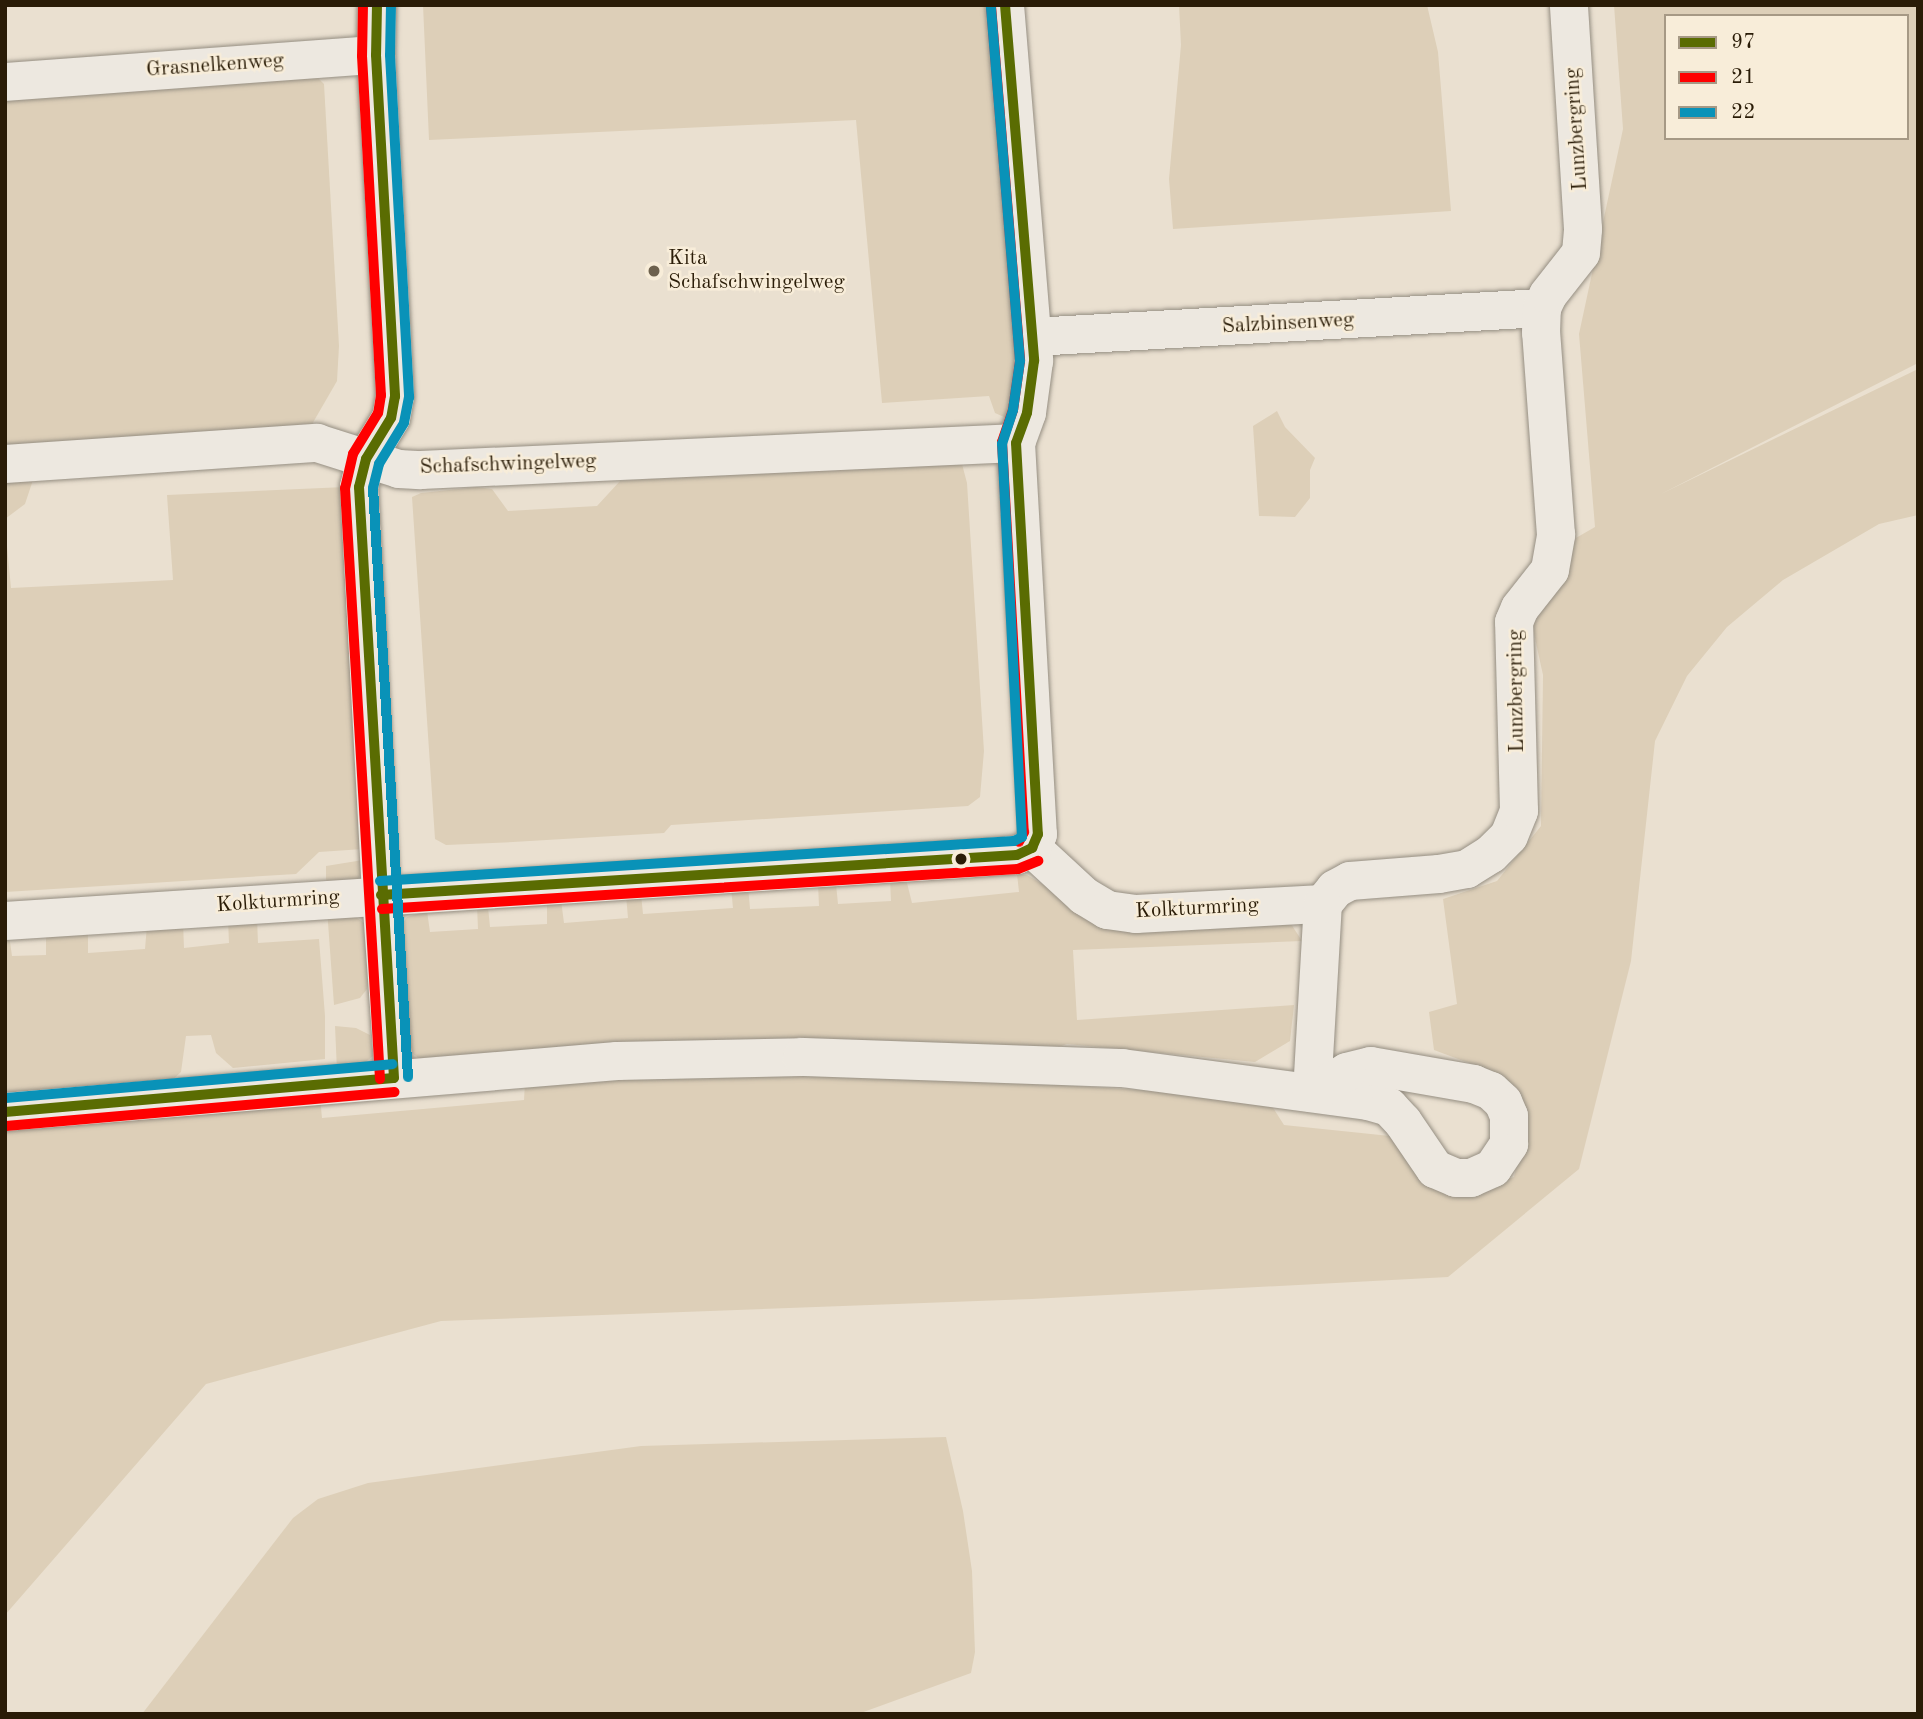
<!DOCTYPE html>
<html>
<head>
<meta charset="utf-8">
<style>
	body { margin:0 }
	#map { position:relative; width:1923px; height:1719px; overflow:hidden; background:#eae0d0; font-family:"Old Standard TT",serif }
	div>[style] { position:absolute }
	.green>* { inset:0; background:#ddcfb8 }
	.roads { filter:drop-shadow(0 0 2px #958e82) drop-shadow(0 0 2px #958e82) }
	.minor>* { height:38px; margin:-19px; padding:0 19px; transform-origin:19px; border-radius:19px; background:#ede8e0 }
	.bus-1>* { height:10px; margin:-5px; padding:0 5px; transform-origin:5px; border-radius:5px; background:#5a6c02 }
	.bus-2>* { height:10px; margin:-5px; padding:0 5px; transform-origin:5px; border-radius:5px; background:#f00 }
	.bus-3>* { height:10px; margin:-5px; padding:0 5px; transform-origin:5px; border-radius:5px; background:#0992b8 }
	.dots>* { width:19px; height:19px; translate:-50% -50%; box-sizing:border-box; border:4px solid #f8edd9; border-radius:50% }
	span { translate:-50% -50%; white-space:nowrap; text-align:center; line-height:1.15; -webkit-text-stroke:5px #f8edd9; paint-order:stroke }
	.street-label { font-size:21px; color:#2a1c07 }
	.poi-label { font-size:21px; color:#2a1c07 }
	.left { translate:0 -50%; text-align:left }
	.frame { position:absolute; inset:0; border:7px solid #2a1c07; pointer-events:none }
	.legend { position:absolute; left:1664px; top:14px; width:245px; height:126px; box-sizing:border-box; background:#f8edd9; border:2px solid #a69985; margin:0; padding:9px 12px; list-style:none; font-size:21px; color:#2a1c07 }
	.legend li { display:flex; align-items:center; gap:14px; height:35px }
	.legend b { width:35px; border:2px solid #a69985 }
</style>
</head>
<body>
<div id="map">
	<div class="green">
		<i style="clip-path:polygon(423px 5px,985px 5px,1018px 394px,1011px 420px,995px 413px,989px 396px,882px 403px,856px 120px,429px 140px)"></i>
		<i style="clip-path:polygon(1179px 5px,1427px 5px,1438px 52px,1451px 211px,1173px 229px,1169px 179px,1181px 45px)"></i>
		<i style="clip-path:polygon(evenodd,1614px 5px,1918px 5px,1918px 363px,1661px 494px,1918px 369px,1918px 515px,1879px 524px,1783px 580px,1727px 627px,1687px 676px,1655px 741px,1631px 961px,1579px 1169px,1448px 1277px,1032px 1299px,441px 1321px,206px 1384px,5px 1615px,5px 1131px,320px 1097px,322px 1118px,524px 1100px,525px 1082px,817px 1069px,1154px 1091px,1270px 1103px,1284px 1125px,1390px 1136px,1474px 1190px,1514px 1177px,1523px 1136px,1504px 1076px,1434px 1050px,1429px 1012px,1457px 1004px,1443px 899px,1497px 881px,1541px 826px,1543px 675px,1531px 620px,1555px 550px,1595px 527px,1579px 334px,1623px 129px,1614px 5px,1666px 16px,1907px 16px,1907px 138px,1666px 138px,1666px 16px)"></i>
		<i style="clip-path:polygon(314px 74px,324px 84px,339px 346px,337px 381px,311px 426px,5px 453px,5px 91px)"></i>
		<i style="clip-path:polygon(1277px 411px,1285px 427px,1315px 458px,1310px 470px,1310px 498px,1295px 517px,1259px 516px,1253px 426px)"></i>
		<i style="clip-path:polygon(933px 461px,962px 464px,967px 483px,984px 751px,980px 797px,968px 806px,671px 825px,664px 833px,513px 842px,446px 845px,435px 839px,412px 497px,421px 493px,477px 487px,492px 489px,508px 511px,597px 506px,620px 481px)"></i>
		<i style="clip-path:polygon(5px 476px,34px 477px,25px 504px,5px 519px)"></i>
		<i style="clip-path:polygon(345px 487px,363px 849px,319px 852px,296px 874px,5px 892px,5px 525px,11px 588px,173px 580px,167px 495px)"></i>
		<i style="clip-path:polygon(363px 860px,362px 871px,358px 879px,332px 890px,326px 879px,326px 866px)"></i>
		<i style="clip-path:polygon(1017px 874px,1027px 875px,1082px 908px,1291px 924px,1302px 941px,1073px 950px,1077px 1020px,1294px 1005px,1290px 1041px,1255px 1062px,1067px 1044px,1037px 1055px,426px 1063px,409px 1051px,396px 933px,407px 917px,427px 911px,430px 932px,478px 929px,477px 906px,488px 907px,490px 927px,547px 924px,547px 901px,561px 900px,564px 923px,628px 918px,626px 895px,641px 894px,643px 914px,733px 908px,731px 888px,748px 886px,750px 909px,819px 906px,818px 884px,836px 884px,838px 904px,891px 901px,890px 880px,906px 879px,912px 903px,1019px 892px)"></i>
		<i style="clip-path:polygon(327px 909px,351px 914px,366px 924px,373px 967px,367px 989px,360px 998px,334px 1005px)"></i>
		<i style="clip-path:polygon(228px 919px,257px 919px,258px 943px,319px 939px,325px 1016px,325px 1059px,233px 1068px,216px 1053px,211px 1035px,186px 1036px,181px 1072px,160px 1091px,5px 1105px,5px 935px,9px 935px,12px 956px,46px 955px,46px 930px,88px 930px,88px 953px,145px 949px,147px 925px,183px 923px,184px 948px,229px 943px)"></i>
		<i style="clip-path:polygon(335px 1026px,356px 1028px,370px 1035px,373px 1056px,359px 1067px,337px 1071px)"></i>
		<i style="clip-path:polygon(946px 1437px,963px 1511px,972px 1571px,975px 1652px,971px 1673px,858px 1714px,142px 1714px,293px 1518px,318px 1499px,368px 1483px,641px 1446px)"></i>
	</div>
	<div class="roads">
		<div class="minor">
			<i style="left:377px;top:5px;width:50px;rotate:91.1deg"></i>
			<i style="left:376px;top:55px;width:342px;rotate:86.8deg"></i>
			<i style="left:395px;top:396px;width:22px;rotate:100deg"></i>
			<i style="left:391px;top:418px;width:48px;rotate:121.4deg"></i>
			<i style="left:366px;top:459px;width:29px;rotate:104deg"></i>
			<i style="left:359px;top:487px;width:409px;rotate:86.9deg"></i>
			<i style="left:381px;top:895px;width:183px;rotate:85.9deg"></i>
			<i style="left:1005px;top:5px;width:357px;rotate:85.3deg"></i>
			<i style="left:1034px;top:361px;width:52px;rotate:97.7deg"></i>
			<i style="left:1027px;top:413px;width:32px;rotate:110deg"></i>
			<i style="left:1016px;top:443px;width:392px;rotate:86.8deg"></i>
			<i style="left:1038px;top:834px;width:15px;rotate:113deg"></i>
			<i style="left:5px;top:82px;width:372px;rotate:-4.2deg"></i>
			<i style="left:1033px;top:337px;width:510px;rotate:-3.26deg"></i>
			<i style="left:5px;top:464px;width:313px;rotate:-3.9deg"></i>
			<i style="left:317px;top:443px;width:86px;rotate:17.6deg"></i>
			<i style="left:399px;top:469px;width:22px;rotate:3deg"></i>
			<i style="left:421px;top:470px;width:596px;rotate:-2.6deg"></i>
			<i style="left:1032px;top:848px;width:71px;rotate:42.7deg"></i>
			<i style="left:1084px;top:896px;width:27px;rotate:31deg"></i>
			<i style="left:1107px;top:910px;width:29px;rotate:8deg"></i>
			<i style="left:1136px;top:914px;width:187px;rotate:-3.1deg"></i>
			<i style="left:5px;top:921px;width:958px;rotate:-3.71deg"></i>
			<i style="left:961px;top:859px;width:56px;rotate:-4.1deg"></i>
			<i style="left:1017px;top:855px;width:17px;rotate:-25deg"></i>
			<i style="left:1312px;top:1093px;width:189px;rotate:-86.7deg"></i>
			<i style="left:1323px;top:904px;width:19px;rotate:-51deg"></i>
			<i style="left:1335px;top:889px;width:17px;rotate:-28deg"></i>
			<i style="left:1350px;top:881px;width:89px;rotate:-4.5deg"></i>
			<i style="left:1439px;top:874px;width:28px;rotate:-10deg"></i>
			<i style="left:1467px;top:869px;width:28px;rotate:-32deg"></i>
			<i style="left:1491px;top:854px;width:25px;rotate:-45deg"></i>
			<i style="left:1509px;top:836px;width:27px;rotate:-68deg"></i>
			<i style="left:1519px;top:811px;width:189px;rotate:-91.5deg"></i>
			<i style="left:1514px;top:622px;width:15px;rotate:-67deg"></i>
			<i style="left:1520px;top:608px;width:48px;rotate:-51.7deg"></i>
			<i style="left:1550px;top:570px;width:36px;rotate:-80deg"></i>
			<i style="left:1556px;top:535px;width:203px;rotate:-94.2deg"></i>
			<i style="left:1541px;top:333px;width:25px;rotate:-88deg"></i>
			<i style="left:1542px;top:308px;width:14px;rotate:-65deg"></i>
			<i style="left:1548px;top:295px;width:53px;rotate:-51.8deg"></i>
			<i style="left:1581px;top:253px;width:24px;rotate:-85deg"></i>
			<i style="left:1583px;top:229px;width:224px;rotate:-93.6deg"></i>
			<i style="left:5px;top:1112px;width:614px;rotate:-4.76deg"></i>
			<i style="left:617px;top:1061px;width:185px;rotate:-1.2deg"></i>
			<i style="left:802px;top:1057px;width:320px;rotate:2deg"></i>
			<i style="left:1122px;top:1068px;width:248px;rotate:7.6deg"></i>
			<i style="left:1368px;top:1101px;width:22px;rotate:16deg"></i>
			<i style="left:1389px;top:1107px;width:21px;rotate:47deg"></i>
			<i style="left:1403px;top:1122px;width:57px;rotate:55.8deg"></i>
			<i style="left:1435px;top:1169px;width:23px;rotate:23deg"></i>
			<i style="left:1456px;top:1178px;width:15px"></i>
			<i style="left:1471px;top:1178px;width:24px;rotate:-24deg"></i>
			<i style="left:1493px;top:1168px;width:29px;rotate:-56deg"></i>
			<i style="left:1509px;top:1144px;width:28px;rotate:-90deg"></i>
			<i style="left:1509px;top:1116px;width:15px;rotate:-113deg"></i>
			<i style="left:1503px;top:1102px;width:16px;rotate:-137deg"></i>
			<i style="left:1491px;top:1091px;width:18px;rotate:-158deg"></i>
			<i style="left:1474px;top:1084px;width:105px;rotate:-170.1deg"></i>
			<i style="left:1371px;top:1066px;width:25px;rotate:166deg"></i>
			<i style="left:1347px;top:1072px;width:41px;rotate:149deg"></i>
		</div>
	</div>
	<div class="bus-1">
		<i style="left:377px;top:5px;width:50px;rotate:91.1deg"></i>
		<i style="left:376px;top:55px;width:342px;rotate:86.8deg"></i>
		<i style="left:395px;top:396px;width:22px;rotate:100deg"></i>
		<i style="left:391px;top:418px;width:48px;rotate:121.4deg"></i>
		<i style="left:366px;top:459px;width:29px;rotate:104deg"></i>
		<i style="left:359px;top:487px;width:592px;rotate:86.61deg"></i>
		<i style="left:1005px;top:5px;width:357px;rotate:85.3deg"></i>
		<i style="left:1034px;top:361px;width:52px;rotate:97.7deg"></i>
		<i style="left:1027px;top:413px;width:32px;rotate:110deg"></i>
		<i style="left:1016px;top:443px;width:392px;rotate:86.8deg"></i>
		<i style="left:1038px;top:834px;width:15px;rotate:113deg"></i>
		<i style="left:381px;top:895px;width:637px;rotate:-3.6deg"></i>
		<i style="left:1017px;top:855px;width:17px;rotate:-25deg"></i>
		<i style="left:5px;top:1112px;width:390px;rotate:-5deg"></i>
	</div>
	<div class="bus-2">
		<i style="left:363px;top:5px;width:51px;rotate:91.1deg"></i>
		<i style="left:362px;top:56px;width:340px;rotate:86.8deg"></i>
		<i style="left:381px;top:395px;width:18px;rotate:99deg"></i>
		<i style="left:378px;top:413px;width:48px;rotate:121.4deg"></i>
		<i style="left:353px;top:454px;width:35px;rotate:103deg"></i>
		<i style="left:345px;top:488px;width:592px;rotate:86.61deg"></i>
		<i style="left:991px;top:6px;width:356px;rotate:85.3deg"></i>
		<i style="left:1020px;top:361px;width:49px;rotate:98.1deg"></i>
		<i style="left:1013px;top:410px;width:34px;rotate:109deg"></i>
		<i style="left:1002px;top:442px;width:391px;rotate:86.8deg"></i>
		<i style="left:1024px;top:832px;width:11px;rotate:117deg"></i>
		<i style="left:382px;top:909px;width:637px;rotate:-3.6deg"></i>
		<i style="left:1018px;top:869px;width:22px;rotate:-22deg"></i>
		<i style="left:6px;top:1126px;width:390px;rotate:-5deg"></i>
	</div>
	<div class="bus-3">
		<i style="left:391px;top:5px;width:50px;rotate:91.1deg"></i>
		<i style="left:390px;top:55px;width:343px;rotate:86.8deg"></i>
		<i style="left:409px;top:397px;width:26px;rotate:101deg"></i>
		<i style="left:404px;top:423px;width:48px;rotate:121.4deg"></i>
		<i style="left:379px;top:464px;width:25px;rotate:104deg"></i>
		<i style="left:373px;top:488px;width:590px;rotate:86.6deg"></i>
		<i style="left:380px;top:881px;width:635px;rotate:-3.61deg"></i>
		<i style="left:1014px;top:841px;width:9px;rotate:-27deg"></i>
		<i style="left:1022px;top:837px;width:394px;rotate:-92.9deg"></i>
		<i style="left:1002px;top:444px;width:36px;rotate:-72deg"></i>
		<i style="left:1013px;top:410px;width:49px;rotate:-81.9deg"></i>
		<i style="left:1020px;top:361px;width:356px;rotate:-94.7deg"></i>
		<i style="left:5px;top:1098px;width:389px;rotate:-5deg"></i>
	</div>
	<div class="dots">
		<i style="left:654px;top:271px;background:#6d614d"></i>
		<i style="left:961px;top:859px;background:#2a1c07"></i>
	</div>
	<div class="street-label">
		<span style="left:215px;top:66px;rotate:-4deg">Grasnelkenweg</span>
		<span style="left:1577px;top:129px;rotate:-94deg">Lunzbergring</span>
		<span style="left:1288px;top:324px;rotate:-3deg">Salzbinsenweg</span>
		<span style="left:508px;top:465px;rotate:-2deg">Schafschwingelweg</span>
		<span style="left:1517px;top:691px;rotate:-91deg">Lunzbergring</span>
		<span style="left:278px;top:902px;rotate:-4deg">Kolkturmring</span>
		<span style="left:1197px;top:909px;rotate:-3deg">Kolkturmring</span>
	</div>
	<div class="poi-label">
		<span class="left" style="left:668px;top:271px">Kita<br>Schafschwingelweg</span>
	</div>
	<div class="frame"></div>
	<ul class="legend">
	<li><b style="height:9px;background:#5a6c02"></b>97</li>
	<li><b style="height:9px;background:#f00"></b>21</li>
	<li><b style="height:9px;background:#0992b8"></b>22</li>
	</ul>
</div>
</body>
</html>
